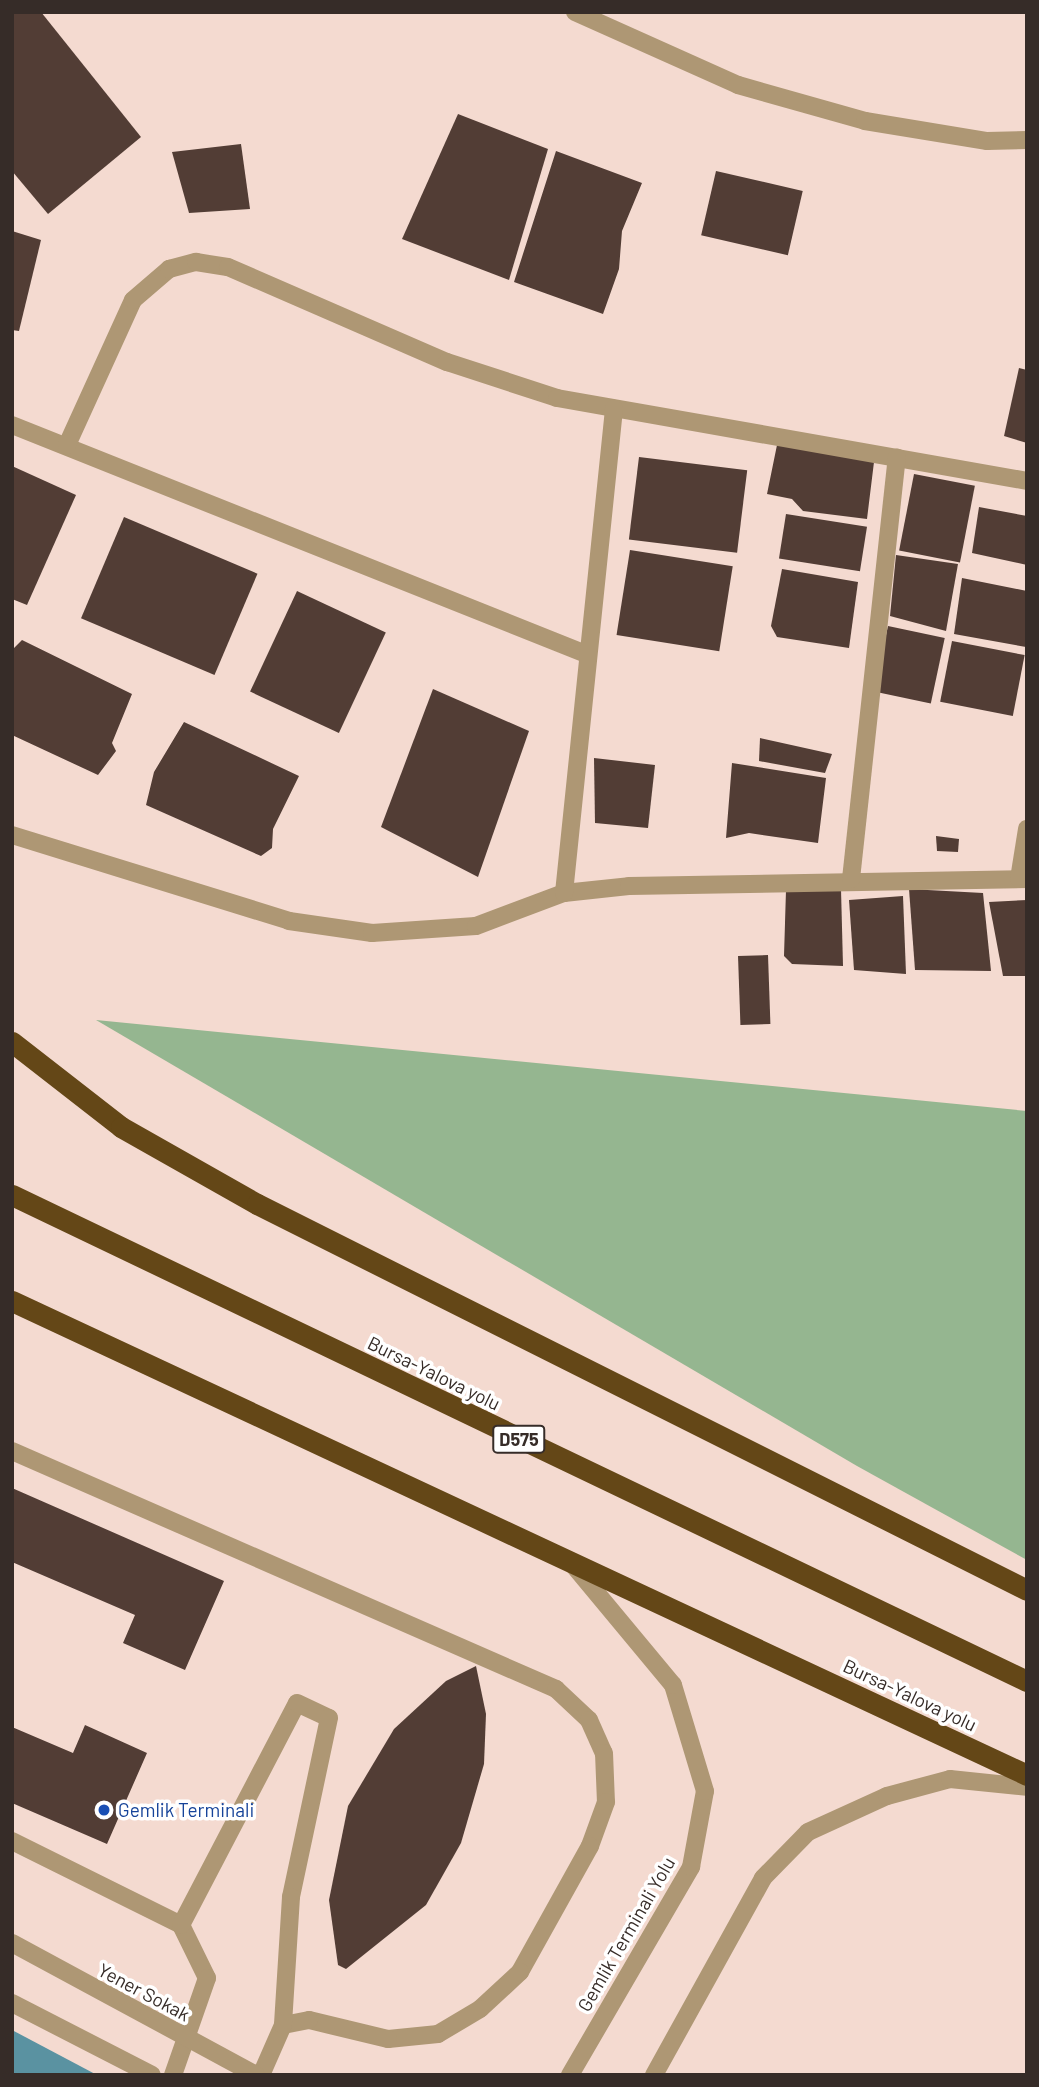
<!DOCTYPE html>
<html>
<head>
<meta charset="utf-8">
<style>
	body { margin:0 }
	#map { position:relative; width:1039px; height:2087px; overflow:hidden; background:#f4dad0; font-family:Barlow,sans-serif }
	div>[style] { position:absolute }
	.forest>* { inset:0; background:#95b690 }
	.water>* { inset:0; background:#5a92a1 }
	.building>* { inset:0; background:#523d35; transform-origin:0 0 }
	.minor>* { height:18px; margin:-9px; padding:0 9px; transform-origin:9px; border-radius:9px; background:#ae9774 }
	.highway>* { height:21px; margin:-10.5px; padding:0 10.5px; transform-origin:10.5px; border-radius:10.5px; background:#644717 }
	.dots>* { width:19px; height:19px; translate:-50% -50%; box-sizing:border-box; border:4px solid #fff; border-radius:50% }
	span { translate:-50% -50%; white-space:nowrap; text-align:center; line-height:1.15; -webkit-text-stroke:7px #fff; paint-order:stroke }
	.shield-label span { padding:2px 5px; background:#fff; border:2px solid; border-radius:5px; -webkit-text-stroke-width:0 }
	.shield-label { font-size:18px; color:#362c28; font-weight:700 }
	.street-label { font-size:19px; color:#362c28 }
	.transit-label { font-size:19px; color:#164399 }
	.left { translate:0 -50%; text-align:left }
	.frame { position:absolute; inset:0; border:14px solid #362c28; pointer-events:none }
</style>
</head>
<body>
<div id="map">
	<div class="forest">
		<i style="clip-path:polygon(96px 1020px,1027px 1111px,1027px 1560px,857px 1466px)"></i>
	</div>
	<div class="water">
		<i style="clip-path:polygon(12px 2030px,97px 2075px,12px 2075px)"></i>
	</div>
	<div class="building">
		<i style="clip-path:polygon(12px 12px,41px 12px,141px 137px,48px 214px,12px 171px)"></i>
		<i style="clip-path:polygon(458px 114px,548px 149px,509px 280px,402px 239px)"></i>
		<i style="clip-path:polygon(241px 144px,250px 209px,189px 213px,172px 152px)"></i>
		<i style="clip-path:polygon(556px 151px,642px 183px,622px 231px,619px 269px,603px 314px,514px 282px)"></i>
		<i style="left:716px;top:171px;width:89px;height:66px;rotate:13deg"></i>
		<i style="clip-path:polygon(12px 231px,41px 240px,19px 331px,12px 330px)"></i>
		<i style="clip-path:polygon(1019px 368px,1027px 370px,1027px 443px,1004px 436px)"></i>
		<i style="clip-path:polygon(777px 445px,874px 462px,867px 519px,803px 511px,792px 499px,767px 494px)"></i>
		<i style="left:639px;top:457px;width:109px;height:83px;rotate:7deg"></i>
		<i style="clip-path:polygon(12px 466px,76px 495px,27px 605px,12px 599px)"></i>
		<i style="left:914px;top:474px;width:62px;height:78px;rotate:11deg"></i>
		<i style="clip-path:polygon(979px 507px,1027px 516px,1027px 565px,972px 553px)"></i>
		<i style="left:786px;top:514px;width:82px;height:45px;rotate:9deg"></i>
		<i style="left:124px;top:517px;width:145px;height:110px;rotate:23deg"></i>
		<i style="left:630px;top:550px;width:104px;height:86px;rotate:9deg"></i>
		<i style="clip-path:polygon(896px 555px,958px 564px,946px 631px,890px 616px)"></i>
		<i style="clip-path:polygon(782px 569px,858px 582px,849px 648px,777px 637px,771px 626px)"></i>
		<i style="clip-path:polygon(962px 578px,1027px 591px,1026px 647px,954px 634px)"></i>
		<i style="left:297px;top:591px;width:98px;height:111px;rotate:25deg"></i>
		<i style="left:888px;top:626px;width:58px;height:67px;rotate:12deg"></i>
		<i style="clip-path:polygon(22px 640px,132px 694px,112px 743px,116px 751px,98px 775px,12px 735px,12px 650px)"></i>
		<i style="left:952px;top:641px;width:74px;height:62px;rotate:11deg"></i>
		<i style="clip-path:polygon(433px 689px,529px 731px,478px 877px,381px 827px)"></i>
		<i style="clip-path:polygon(184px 722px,299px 776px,273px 829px,272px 848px,261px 856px,146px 805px,154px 772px)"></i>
		<i style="clip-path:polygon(760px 738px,832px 754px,825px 773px,759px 761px)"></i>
		<i style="clip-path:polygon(594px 758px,655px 765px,648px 828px,595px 823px)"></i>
		<i style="clip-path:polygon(732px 763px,826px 778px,818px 843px,749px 833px,726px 838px)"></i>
		<i style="clip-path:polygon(936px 836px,959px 839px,958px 852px,937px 851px)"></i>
		<i style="clip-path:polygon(841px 889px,843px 966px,792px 964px,784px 956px,786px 890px)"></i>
		<i style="clip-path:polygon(909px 889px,983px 893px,991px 971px,915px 970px)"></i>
		<i style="clip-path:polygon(903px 896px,906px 974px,854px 970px,849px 900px)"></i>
		<i style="clip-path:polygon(1027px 900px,1027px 976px,1003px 976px,989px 902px)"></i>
		<i style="left:768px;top:955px;width:69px;height:30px;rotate:88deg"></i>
		<i style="clip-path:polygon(12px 1488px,224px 1581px,185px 1670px,123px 1643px,135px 1615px,12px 1562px)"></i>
		<i style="clip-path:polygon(476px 1666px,486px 1714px,484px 1764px,461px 1843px,426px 1905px,346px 1969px,338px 1965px,329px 1900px,348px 1806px,394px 1729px,446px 1681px)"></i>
		<i style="clip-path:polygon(85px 1725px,147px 1753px,107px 1844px,12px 1803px,12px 1727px,73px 1753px)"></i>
	</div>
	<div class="minor">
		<i style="left:575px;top:12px;width:179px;rotate:24.1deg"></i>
		<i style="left:738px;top:85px;width:132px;rotate:15.8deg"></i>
		<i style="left:865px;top:121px;width:124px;rotate:9.3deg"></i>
		<i style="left:987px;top:141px;width:40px;rotate:-1.4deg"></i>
		<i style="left:12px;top:425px;width:618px;rotate:21.75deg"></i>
		<i style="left:67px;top:445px;width:159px;rotate:-65.5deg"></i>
		<i style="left:133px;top:300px;width:48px;rotate:-40.7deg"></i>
		<i style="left:169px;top:269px;width:28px;rotate:-15deg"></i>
		<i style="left:196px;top:262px;width:32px;rotate:9deg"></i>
		<i style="left:228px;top:267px;width:239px;rotate:23.5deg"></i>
		<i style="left:447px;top:362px;width:116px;rotate:18.1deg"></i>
		<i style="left:557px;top:398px;width:477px;rotate:10deg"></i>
		<i style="left:12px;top:835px;width:290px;rotate:17.2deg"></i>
		<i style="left:289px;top:921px;width:84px;rotate:8.2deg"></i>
		<i style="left:372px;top:933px;width:104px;rotate:-3.9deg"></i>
		<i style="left:476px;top:926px;width:94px;rotate:-20.6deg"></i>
		<i style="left:564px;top:893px;width:65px;rotate:-6.1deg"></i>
		<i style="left:629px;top:886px;width:398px;rotate:-1deg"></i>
		<i style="left:851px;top:879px;width:424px;rotate:-83.8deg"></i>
		<i style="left:1019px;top:879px;width:51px;rotate:-80.9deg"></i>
		<i style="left:564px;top:893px;width:487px;rotate:-84.1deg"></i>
		<i style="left:12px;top:1451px;width:594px;rotate:23.63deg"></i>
		<i style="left:556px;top:1689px;width:45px;rotate:43.2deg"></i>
		<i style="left:589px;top:1720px;width:36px;rotate:66deg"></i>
		<i style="left:604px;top:1753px;width:49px;rotate:87.7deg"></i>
		<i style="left:606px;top:1802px;width:47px;rotate:110deg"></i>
		<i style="left:590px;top:1846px;width:144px;rotate:119.1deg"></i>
		<i style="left:520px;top:1972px;width:54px;rotate:137.2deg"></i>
		<i style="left:480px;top:2009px;width:49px;rotate:149.2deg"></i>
		<i style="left:438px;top:2034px;width:50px;rotate:174.3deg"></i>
		<i style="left:388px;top:2039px;width:81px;rotate:-166.5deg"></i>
		<i style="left:309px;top:2020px;width:26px;rotate:169deg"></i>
		<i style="left:283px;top:2025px;width:55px;rotate:113.7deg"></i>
		<i style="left:12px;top:1841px;width:189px;rotate:26.4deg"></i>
		<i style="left:181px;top:1925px;width:59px;rotate:63.9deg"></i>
		<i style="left:207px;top:1978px;width:103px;rotate:109.3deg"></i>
		<i style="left:181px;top:1925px;width:250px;rotate:-62.4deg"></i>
		<i style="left:297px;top:1703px;width:35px;rotate:25deg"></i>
		<i style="left:329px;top:1718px;width:183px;rotate:102deg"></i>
		<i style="left:291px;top:1897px;width:128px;rotate:93.6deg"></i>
		<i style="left:12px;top:1943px;width:277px;rotate:28.4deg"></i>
		<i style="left:12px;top:2003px;width:157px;rotate:27.2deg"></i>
		<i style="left:570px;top:2075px;width:241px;rotate:-59.8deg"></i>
		<i style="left:691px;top:1867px;width:77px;rotate:-79.6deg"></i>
		<i style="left:705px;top:1791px;width:111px;rotate:-106.8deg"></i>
		<i style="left:673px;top:1685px;width:160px;rotate:-129.7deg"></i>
		<i style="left:654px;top:2075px;width:225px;rotate:-61deg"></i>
		<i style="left:763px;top:1878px;width:64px;rotate:-45.6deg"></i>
		<i style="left:808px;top:1832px;width:87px;rotate:-24.5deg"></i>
		<i style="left:887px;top:1796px;width:65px;rotate:-15.1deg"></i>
		<i style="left:950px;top:1779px;width:77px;rotate:5.9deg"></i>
	</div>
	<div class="highway">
		<i style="left:12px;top:1042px;width:138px;rotate:37.9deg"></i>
		<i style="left:121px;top:1127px;width:156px;rotate:29.5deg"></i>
		<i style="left:257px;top:1204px;width:861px;rotate:26.62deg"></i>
		<i style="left:12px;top:1195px;width:1125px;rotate:25.59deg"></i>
		<i style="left:12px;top:1301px;width:1120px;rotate:25.03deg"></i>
	</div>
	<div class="dots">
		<i style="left:104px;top:1810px;background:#1a4fb4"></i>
	</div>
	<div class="shield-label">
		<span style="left:519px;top:1439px">D575</span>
	</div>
	<div class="street-label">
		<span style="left:434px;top:1373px;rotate:26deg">Bursa-Yalova yolu</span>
		<span style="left:910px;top:1695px;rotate:25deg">Bursa-Yalova yolu</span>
		<span style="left:626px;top:1934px;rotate:-60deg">Gemlik Terminali Yolu</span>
		<span style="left:144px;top:1992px;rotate:28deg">Yener Sokak</span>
	</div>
	<div class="transit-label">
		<span class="left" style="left:118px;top:1810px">Gemlik Terminali</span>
	</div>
	<div class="frame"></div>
</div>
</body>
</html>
